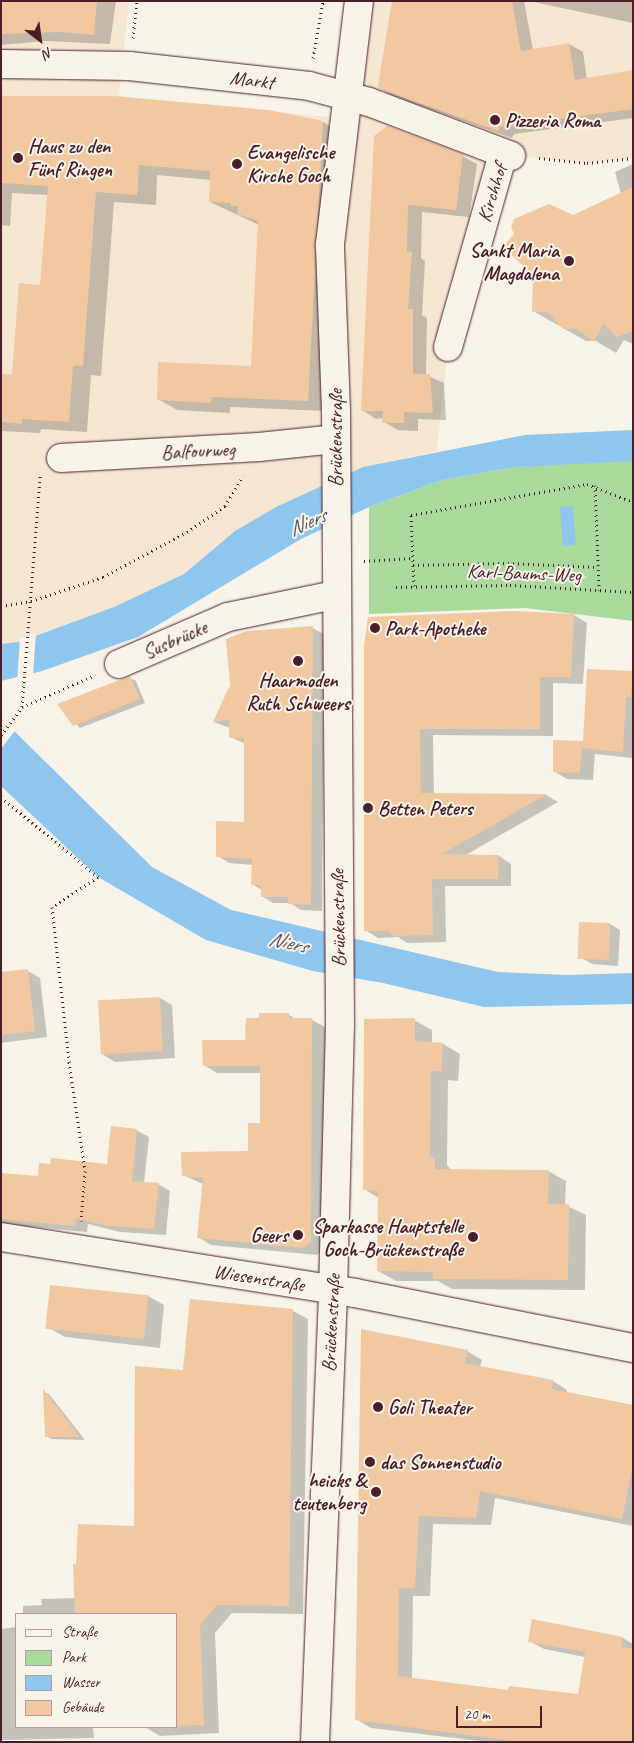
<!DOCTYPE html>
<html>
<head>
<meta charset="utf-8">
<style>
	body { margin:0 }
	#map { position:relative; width:634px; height:1743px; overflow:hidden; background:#f7f3e8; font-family:Caveat,sans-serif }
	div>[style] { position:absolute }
	.built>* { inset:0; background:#f5e6d2 }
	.green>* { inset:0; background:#a9da9b }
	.water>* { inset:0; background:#8ec6ed; transform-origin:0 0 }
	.pier>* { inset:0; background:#f7f3e8 }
	.shadow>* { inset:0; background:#0003 }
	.building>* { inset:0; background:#f1c8a0; transform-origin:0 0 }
	.path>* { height:3px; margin-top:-1.5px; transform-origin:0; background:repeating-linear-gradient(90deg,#4a1f2b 0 1px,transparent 0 5px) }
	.roads { filter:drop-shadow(0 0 1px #4a1f2b) drop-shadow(0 0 1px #4a1f2b) }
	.street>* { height:28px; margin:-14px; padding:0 14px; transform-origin:14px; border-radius:14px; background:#f7f3e8 }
	.dots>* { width:14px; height:14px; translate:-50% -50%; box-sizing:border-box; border:2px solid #f7f3e8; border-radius:50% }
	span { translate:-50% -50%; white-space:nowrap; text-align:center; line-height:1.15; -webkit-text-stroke:4px #f7f3e8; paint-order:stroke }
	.street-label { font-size:20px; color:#4a1f2b }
	.poi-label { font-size:20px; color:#4a1f2b; font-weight:700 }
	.left { translate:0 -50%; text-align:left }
	.right { translate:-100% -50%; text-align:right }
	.water-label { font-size:21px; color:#5e5165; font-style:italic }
	.frame { position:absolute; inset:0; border:2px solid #4a1f2b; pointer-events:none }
	.legend { position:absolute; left:15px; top:1613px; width:162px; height:115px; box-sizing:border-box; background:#f7f3e8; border:1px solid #b29e9c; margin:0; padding:6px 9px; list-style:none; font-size:15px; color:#4a1f2b }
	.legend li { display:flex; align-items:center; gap:10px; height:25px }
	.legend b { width:25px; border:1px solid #b29e9c }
	.north { position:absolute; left:15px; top:15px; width:50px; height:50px; -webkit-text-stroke:4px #f7f3e8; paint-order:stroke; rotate:150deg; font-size:14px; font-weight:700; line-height:20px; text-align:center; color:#4a1f2b }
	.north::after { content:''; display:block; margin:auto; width:18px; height:22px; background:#4a1f2b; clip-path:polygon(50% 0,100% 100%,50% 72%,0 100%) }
	.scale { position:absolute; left:456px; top:1706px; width:86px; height:22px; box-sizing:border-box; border:2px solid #4a1f2b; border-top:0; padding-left:6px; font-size:15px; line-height:18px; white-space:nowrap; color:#4a1f2b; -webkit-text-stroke:4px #f7f3e8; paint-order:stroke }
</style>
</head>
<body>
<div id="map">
	<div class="built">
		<i style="clip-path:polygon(1px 1px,129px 1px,119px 96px,348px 119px,371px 1px,633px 1px,633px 158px,587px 163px,503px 155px,448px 347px,437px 451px,363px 467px,276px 507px,236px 531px,184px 574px,114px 607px,19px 642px,1px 645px)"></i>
	</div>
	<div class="green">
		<i style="clip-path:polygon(594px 461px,633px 461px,633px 621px,525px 608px,369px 614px,369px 507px,442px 480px,515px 467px)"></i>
	</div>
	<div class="water">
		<i style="clip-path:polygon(633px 430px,633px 461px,515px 467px,442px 480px,369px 507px,301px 539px,138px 637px,42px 671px,1px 681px,1px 644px,19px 642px,114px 607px,184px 574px,235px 531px,276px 507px,363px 467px,525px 435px)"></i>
		<i style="left:573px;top:506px;width:39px;height:13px;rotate:86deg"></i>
		<i style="clip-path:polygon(1px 718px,152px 867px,231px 910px,498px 972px,567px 975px,633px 973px,633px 1004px,484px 1007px,383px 983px,313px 971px,206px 940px,98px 877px,1px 786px)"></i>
	</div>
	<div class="pier">
		<i style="clip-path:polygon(36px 633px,33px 676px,17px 680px,20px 639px)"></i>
		<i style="clip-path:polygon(5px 718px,17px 728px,1px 749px,1px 722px)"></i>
	</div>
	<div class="shadow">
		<i style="clip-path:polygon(1px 1px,116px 1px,110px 44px,46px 41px,1px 45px)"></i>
		<i style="clip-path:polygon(394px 1px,524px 1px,533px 50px,569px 44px,583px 52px,587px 79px,633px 71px,633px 118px,514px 134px,512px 138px,395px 97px,381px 89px)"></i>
		<i style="clip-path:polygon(529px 1px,633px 1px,633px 23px)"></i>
		<i style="clip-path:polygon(1px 98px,268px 111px,323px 122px,342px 133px,327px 411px,230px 407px,230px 413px,177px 410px,158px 399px,252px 367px,259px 225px,210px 202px,211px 180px,157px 175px,156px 205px,114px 202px,101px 376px,91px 375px,87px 432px,41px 429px,40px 433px,1px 431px,1px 375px,14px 376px,41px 286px,48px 195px,12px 193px,10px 226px,1px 225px)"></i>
		<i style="clip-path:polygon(375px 136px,462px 156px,477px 164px,469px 217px,422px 212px,421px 258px,425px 261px,422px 315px,427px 318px,426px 375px,444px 383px,446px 420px,418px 419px,418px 431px,398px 430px,384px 422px,384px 418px,376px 419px,362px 410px)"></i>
		<i style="clip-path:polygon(633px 164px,633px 344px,624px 340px,616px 353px,596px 341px,586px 341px,533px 311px,573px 216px,621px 194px,615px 172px)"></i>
		<i style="clip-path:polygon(516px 612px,574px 615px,587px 623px,583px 684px,553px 683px,553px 736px,433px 735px,434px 794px,546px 795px,558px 802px,464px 856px,499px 856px,511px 864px,511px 886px,445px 886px,446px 942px,407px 943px,398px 937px,378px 938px,365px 930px,365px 646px)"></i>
		<i style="clip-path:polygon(312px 628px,324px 634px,322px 911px,301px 910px,290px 903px,273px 903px,262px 896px,262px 890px,252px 884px,253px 865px,229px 863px,218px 856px,245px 824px,246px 744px,230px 737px,230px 728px,214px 722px,231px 685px)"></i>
		<i style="clip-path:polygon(633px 673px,633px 758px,595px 754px,593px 780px,567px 779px,555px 772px,584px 742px)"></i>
		<i style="clip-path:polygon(130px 678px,136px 681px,145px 703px,80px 728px,59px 704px)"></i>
		<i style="clip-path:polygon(610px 924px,620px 930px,618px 966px,592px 964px,582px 958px)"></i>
		<i style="clip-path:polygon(28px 971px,40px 978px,47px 1037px,1px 1043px,1px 974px)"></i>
		<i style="clip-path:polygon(160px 998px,172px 1005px,175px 1058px,115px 1062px,102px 1054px)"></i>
		<i style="clip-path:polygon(288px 1014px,297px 1020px,312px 1020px,325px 1027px,324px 1249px,317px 1255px,211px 1245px,198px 1237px,203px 1184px,183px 1175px,250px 1152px,262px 1125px,261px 1073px,217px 1073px,204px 1065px)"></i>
		<i style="clip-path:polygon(414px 1020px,432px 1030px,432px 1043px,443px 1044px,460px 1054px,458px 1081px,448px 1080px,447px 1165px,452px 1171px,548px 1171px,566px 1181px,565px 1205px,586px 1215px,585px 1290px,452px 1289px,438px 1281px,396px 1281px,378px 1271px,379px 1198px,364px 1189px)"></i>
		<i style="clip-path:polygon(136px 1130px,149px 1137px,144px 1183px,158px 1184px,170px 1191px,166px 1235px,120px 1232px,88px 1224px,87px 1232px,1px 1224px,1px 1174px,40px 1178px,108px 1165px)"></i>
		<i style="clip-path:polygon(51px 1286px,148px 1296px,164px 1305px,160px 1348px,65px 1337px,49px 1328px)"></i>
		<i style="clip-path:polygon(293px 1311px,308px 1319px,303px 1614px,232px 1613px,215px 1633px,219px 1733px,160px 1736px,145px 1727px,176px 1727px,176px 1614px,23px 1614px,23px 1606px,42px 1605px,41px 1599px,75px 1598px,78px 1565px,136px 1527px,184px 1372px)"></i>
		<i style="clip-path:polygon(467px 1351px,482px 1360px,480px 1367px,553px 1381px,567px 1390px,567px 1393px,633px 1406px,633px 1526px,495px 1498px,491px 1525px,433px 1524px,430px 1596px,413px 1596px,412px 1679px,509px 1692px,579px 1696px,585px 1657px,544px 1649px,529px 1641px,533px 1621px,623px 1638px,633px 1644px,633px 1742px,488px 1742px,371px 1728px,356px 1719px)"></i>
		<i style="clip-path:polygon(44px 1392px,49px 1394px,85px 1440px,52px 1439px,46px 1436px)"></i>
		<i style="clip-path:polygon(16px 1627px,16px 1727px,93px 1727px,94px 1738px,1px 1740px,1px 1629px)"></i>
	</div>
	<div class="building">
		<i style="clip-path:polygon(1px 1px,97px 1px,94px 35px,60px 32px,1px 34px)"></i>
		<i style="clip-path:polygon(392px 1px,512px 1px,521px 51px,569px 43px,575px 80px,633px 70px,633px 109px,500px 127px,498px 131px,380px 89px,378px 85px)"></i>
		<i style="clip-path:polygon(1px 96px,113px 96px,269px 110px,323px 121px,308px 401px,212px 397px,211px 403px,157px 400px,158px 362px,251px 366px,258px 221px,237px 214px,238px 206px,231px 206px,231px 203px,209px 202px,210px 171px,139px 165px,137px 195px,96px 192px,83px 366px,73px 366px,69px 422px,22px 419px,22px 424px,1px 422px,1px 374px,12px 374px,19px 283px,40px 285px,48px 186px,1px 183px)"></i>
		<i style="clip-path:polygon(387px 126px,463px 154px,456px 210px,408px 205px,407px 251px,412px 252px,408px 309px,413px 309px,413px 374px,430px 374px,433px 413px,404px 412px,404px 423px,382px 423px,383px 411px,361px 411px,374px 136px)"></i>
		<i style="clip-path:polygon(633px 187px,633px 331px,617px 337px,604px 324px,594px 341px,576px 329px,563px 329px,547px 312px,532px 312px,533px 275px,503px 247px,514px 234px,511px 227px,514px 219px,549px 204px,573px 215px)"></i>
		<i style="clip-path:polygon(516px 611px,574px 614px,571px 677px,540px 677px,540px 729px,420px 729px,421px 793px,547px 794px,442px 854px,499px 855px,498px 879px,432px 879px,433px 935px,393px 936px,389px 931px,364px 931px,364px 646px,368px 617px)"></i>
		<i style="clip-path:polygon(313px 626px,311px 905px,288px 904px,288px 897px,261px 897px,261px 886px,251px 885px,252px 859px,216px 857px,216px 821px,244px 822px,244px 738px,229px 738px,229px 720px,213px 722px,230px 685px,226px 639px,247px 631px)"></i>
		<i style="clip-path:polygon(587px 669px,633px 671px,631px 697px,626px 697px,623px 752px,582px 748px,580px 773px,553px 772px,553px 740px,583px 741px)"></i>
		<i style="clip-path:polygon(130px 676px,140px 699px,73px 726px,57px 704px)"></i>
		<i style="left:579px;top:922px;width:31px;height:37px;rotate:2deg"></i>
		<i style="clip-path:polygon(28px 969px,35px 1031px,1px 1035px,1px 972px)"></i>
		<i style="left:160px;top:997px;width:54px;height:62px;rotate:87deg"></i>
		<i style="clip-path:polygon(259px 1013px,289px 1013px,289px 1018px,312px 1018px,311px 1242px,303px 1248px,197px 1238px,203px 1178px,182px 1176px,181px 1152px,248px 1151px,248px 1123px,260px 1123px,260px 1066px,203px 1066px,202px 1040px,245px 1040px,246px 1018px,259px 1018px)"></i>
		<i style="clip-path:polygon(415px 1018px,415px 1041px,443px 1043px,441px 1071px,431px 1071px,430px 1157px,435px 1157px,435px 1169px,549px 1170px,548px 1204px,569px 1204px,568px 1280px,433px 1279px,433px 1272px,377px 1271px,378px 1191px,363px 1190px,364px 1019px)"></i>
		<i style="clip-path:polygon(111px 1126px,137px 1129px,132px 1181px,159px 1183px,154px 1229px,107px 1226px,76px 1218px,75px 1226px,1px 1219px,1px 1173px,38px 1176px,39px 1163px,50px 1164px,51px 1158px,107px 1164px)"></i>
		<i style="left:50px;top:1285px;width:99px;height:44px;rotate:6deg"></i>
		<i style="clip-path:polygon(190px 1299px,293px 1309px,289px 1606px,217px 1605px,200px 1625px,204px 1725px,176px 1726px,176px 1614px,75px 1614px,73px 1564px,76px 1564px,78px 1524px,134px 1526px,135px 1366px,183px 1370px)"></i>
		<i style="clip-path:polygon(361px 1329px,468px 1350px,465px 1363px,553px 1380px,552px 1389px,633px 1405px,633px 1465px,622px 1519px,480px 1491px,476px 1518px,419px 1516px,415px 1588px,399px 1588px,398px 1676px,508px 1690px,509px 1686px,578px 1694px,585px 1652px,528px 1642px,532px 1619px,623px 1637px,621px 1647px,633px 1648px,633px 1742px,521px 1742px,355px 1720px)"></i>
		<i style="clip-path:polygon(43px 1389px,80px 1437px,45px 1437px)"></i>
	</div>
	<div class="path">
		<i style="left:133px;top:38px;width:37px;rotate:-84deg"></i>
		<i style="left:313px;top:58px;width:58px;rotate:-80deg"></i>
		<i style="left:539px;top:158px;width:48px;rotate:5.9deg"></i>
		<i style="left:587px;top:163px;width:46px;rotate:-6.2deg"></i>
		<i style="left:595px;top:485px;width:105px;rotate:87.8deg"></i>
		<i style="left:364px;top:561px;width:49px;rotate:-3.5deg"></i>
		<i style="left:413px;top:565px;width:95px;rotate:-1.2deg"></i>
		<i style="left:508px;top:563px;width:89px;rotate:2.6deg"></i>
		<i style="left:414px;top:586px;width:71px;rotate:-92.4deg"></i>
		<i style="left:411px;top:515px;width:179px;rotate:-10deg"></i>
		<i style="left:587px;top:484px;width:49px;rotate:21.4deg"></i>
		<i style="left:396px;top:587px;width:114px;rotate:-1deg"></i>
		<i style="left:510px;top:585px;width:123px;rotate:3.3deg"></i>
		<i style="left:1px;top:606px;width:30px;rotate:-9deg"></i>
		<i style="left:31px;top:601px;width:76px;rotate:-18.4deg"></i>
		<i style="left:103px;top:577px;width:95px;rotate:-28.2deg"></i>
		<i style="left:187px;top:532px;width:46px;rotate:-34.4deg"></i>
		<i style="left:225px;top:506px;width:35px;rotate:-59deg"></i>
		<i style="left:22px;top:707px;width:232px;rotate:-85.5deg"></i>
		<i style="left:1px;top:735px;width:35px;rotate:-53deg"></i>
		<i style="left:22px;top:707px;width:80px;rotate:-23.7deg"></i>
		<i style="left:1px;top:797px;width:126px;rotate:39.5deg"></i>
		<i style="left:98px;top:877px;width:55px;rotate:146.9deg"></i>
		<i style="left:52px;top:907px;width:156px;rotate:83.7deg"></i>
		<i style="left:69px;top:1062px;width:110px;rotate:81.6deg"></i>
		<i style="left:85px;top:1171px;width:50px;rotate:94.6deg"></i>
	</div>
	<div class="roads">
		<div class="street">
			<i style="left:1px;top:64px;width:128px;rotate:0.9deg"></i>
			<i style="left:129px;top:66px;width:181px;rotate:6.3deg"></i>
			<i style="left:309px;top:86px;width:62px;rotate:14.9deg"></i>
			<i style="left:369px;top:102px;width:152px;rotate:20.8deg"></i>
			<i style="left:448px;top:347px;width:201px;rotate:-74.1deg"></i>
			<i style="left:61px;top:458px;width:198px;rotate:-3.2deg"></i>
			<i style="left:259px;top:447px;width:76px;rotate:-6deg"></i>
			<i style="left:119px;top:664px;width:119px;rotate:-23.3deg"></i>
			<i style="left:228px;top:617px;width:108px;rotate:-11.7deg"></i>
			<i style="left:1px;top:1237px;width:358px;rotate:9deg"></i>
			<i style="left:355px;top:1293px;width:283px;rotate:11.2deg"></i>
			<i style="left:315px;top:1742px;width:451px;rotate:-87.7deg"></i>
			<i style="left:333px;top:1291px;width:265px;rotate:-88.5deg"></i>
			<i style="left:340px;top:1026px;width:615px;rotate:-90.37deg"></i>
			<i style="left:336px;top:411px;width:167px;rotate:-92.1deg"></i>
			<i style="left:330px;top:244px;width:245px;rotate:-83.2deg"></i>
		</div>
	</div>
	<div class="dots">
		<i style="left:495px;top:120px;background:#4a1f2b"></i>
		<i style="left:18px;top:158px;background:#4a1f2b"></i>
		<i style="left:237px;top:164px;background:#4a1f2b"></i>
		<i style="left:569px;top:261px;background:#4a1f2b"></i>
		<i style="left:375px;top:628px;background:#4a1f2b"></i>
		<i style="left:298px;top:661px;background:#4a1f2b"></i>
		<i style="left:368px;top:808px;background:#4a1f2b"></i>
		<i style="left:298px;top:1235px;background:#4a1f2b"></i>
		<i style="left:473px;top:1237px;background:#4a1f2b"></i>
		<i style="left:378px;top:1407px;background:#4a1f2b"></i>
		<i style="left:370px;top:1462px;background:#4a1f2b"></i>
		<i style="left:376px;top:1492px;background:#4a1f2b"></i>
	</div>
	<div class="street-label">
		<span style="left:252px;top:80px;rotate:7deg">Markt</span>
		<span style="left:492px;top:193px;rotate:-73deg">Kirchhof</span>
		<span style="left:335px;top:438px;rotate:-90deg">Brückenstraße</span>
		<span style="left:198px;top:451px;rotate:-3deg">Balfourweg</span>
		<span style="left:524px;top:573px;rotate:2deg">Karl-Baums-Weg</span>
		<span style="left:175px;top:640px;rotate:-24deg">Susbrücke</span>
		<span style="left:338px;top:918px;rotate:-91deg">Brückenstraße</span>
		<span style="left:259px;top:1278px;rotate:9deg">Wiesenstraße</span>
		<span style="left:331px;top:1323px;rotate:-87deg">Brückenstraße</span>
	</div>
	<div class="poi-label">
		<span class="left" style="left:505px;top:120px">Pizzeria Roma</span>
		<span class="left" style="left:28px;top:158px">Haus zu den<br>Fünf Ringen</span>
		<span class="left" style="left:247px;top:164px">Evangelische<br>Kirche Goch</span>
		<span class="right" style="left:559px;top:262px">Sankt Maria<br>Magdalena</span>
		<span class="left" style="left:385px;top:628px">Park-Apotheke</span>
		<span style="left:298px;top:692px">Haarmoden<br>Ruth Schweers</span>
		<span class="left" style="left:378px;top:808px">Betten Peters</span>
		<span class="right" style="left:463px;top:1238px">Sparkasse Hauptstelle<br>Goch-Brückenstraße</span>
		<span class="right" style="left:288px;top:1235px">Geers</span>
		<span class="left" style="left:388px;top:1407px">Goli Theater</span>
		<span class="left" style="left:380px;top:1462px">das Sonnenstudio</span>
		<span class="right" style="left:366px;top:1492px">heicks &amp;<br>teutenberg</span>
	</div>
	<div class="water-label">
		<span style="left:307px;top:522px;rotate:-24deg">Niers</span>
		<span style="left:288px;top:942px;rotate:13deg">Niers</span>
	</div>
	<div class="frame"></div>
	<ul class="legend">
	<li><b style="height:6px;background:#f7f3e8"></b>Straße</li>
	<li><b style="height:14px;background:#a9da9b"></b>Park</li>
	<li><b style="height:14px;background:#8ec6ed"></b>Wasser</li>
	<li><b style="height:14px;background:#f1c8a0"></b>Gebäude</li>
	</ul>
	<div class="north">N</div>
	<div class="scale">20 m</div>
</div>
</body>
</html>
